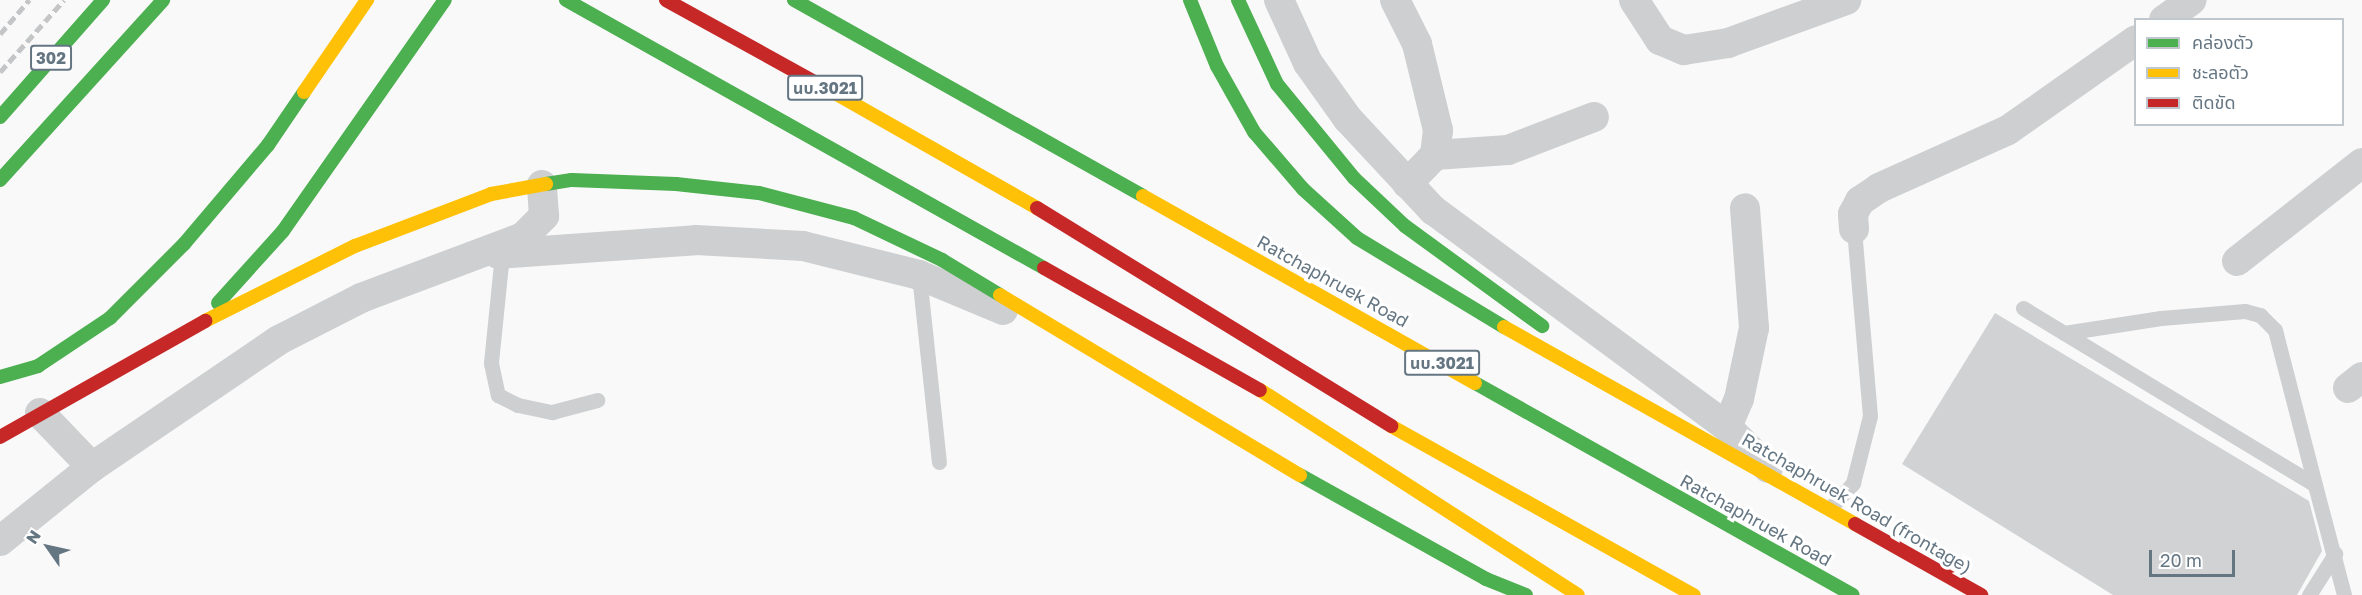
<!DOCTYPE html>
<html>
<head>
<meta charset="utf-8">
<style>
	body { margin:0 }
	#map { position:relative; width:2362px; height:595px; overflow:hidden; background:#f9f9f9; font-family:"Golos Text","Noto Sans Thai",sans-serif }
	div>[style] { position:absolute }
	.building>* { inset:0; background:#d0d2d3 }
	.lane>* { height:15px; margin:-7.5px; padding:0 7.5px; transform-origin:7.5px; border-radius:7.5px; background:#cecfd0 }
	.street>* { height:30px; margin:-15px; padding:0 15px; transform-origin:15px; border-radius:15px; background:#cecfd0 }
	.fast>* { height:14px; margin:-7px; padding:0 7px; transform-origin:7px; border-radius:7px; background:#4caf50 }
	.slow>* { height:14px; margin:-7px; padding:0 7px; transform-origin:7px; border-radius:7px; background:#ffc107 }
	.jam>* { height:14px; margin:-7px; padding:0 7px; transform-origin:7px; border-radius:7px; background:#c62828 }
	.rail>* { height:4.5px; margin-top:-2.25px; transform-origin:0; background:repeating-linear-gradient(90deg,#c3c5c6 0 9px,transparent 0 13.5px) }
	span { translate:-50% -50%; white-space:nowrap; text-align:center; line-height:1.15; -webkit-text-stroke:6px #fff; paint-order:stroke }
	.shield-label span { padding:2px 4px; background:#fff; border:2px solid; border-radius:4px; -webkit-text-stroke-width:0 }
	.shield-label { font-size:16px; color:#657683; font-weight:700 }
	.street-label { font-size:18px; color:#657683 }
	.legend { position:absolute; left:2134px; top:18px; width:210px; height:108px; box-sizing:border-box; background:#fff; border:2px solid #c1c8cd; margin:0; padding:8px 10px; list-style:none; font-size:18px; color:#657683 }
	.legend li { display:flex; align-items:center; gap:12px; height:30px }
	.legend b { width:30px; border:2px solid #c1c8cd }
	.north { position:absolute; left:18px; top:517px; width:60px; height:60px; -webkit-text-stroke:4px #fff; paint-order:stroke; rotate:304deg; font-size:16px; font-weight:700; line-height:24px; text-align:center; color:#657683 }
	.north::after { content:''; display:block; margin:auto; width:21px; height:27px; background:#657683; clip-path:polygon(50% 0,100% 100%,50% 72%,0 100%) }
	.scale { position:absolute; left:2149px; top:550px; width:86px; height:27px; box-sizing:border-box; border:3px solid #657683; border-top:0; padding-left:8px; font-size:18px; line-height:21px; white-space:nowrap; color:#657683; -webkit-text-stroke:4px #fff; paint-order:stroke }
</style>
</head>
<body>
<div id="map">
	<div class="building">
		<i style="clip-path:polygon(1995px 313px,2309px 501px,2322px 551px,2297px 595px,2113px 595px,1902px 464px)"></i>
	</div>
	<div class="lane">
		<i style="left:502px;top:254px;width:110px;rotate:95.8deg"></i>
		<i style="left:491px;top:363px;width:33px;rotate:78deg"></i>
		<i style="left:498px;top:395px;width:22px;rotate:27deg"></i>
		<i style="left:518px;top:405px;width:35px;rotate:12deg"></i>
		<i style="left:552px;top:412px;width:47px;rotate:-14.9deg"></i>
		<i style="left:919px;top:275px;width:188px;rotate:83.9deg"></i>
		<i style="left:2023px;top:308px;width:341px;rotate:31.2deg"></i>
		<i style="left:2315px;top:485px;width:114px;rotate:75.2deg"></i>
		<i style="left:2064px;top:333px;width:98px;rotate:-8.8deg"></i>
		<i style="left:2161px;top:318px;width:84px;rotate:-4.8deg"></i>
		<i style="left:2245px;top:311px;width:16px;rotate:15deg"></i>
		<i style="left:2260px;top:315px;width:21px;rotate:45deg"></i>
		<i style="left:2275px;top:330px;width:160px;rotate:75.5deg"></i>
		<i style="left:1830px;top:508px;width:34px;rotate:-47deg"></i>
		<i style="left:1853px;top:483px;width:69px;rotate:-75.8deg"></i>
		<i style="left:1870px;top:416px;width:188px;rotate:-94.9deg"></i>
		<i style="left:2309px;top:595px;width:49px;rotate:-57.6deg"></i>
	</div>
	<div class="street">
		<i style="left:1279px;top:0;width:69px;rotate:65.3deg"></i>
		<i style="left:1308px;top:63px;width:69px;rotate:54.5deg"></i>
		<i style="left:1348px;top:119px;width:125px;rotate:47deg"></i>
		<i style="left:1433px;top:210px;width:365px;rotate:36.4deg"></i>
		<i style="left:1727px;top:427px;width:58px;rotate:45deg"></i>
		<i style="left:1395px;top:0;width:49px;rotate:63.4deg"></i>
		<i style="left:1417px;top:44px;width:89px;rotate:76.3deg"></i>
		<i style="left:1438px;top:130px;width:25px;rotate:97deg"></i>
		<i style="left:1435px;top:155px;width:40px;rotate:134deg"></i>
		<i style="left:1634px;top:0;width:48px;rotate:57deg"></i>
		<i style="left:1660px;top:40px;width:26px;rotate:23deg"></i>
		<i style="left:1684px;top:50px;width:45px;rotate:-9deg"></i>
		<i style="left:1728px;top:43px;width:126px;rotate:-20deg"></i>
		<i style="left:2164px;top:20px;width:34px;rotate:-36deg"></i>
		<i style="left:1435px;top:155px;width:73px;rotate:-3.9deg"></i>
		<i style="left:1508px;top:150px;width:92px;rotate:-21deg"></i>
		<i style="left:1854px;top:229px;width:15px;rotate:-94deg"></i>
		<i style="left:1853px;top:214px;width:15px;rotate:-62deg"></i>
		<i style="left:1860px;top:201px;width:23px;rotate:-34deg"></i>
		<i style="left:1879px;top:188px;width:141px;rotate:-24.2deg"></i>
		<i style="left:2008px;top:130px;width:156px;rotate:-35.1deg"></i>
		<i style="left:498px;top:254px;width:198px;rotate:-4deg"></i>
		<i style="left:696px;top:240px;width:107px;rotate:3.2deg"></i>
		<i style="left:803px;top:246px;width:120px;rotate:14deg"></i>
		<i style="left:919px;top:275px;width:91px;rotate:22.6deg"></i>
		<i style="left:2237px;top:261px;width:159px;rotate:-38.1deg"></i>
		<i style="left:2348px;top:388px;width:18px;rotate:-38deg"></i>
		<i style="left:40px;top:413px;width:75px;rotate:46.1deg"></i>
		<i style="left:1727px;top:427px;width:30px;rotate:-67deg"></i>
		<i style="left:1739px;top:399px;width:73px;rotate:-78.1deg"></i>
		<i style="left:1754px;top:328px;width:120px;rotate:-94.3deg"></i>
		<i style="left:0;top:541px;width:118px;rotate:-38.8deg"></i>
		<i style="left:92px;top:467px;width:226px;rotate:-34.2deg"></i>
		<i style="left:279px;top:340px;width:92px;rotate:-27.1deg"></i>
		<i style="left:361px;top:298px;width:173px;rotate:-20.6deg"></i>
		<i style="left:523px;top:237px;width:30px;rotate:-45deg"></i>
		<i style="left:544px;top:216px;width:31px;rotate:-94deg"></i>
	</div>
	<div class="fast">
		<i style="left:566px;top:0;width:548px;rotate:29.28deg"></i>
		<i style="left:794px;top:0;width:400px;rotate:29.3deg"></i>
		<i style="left:1190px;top:0;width:71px;rotate:67.8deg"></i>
		<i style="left:1217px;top:66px;width:76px;rotate:60.7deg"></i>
		<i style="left:1254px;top:132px;width:75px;rotate:49.3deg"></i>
		<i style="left:1303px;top:189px;width:73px;rotate:42.2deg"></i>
		<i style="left:1357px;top:238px;width:172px;rotate:31.2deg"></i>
		<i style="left:1238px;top:0;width:93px;rotate:65.1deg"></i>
		<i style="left:1277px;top:84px;width:122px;rotate:50.7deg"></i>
		<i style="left:1354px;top:178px;width:70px;rotate:43.3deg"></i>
		<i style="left:1405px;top:226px;width:170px;rotate:36.1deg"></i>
		<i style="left:0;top:117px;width:156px;rotate:-48.6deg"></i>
		<i style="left:0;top:180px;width:243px;rotate:-47.8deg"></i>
		<i style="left:546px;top:184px;width:26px;rotate:-9deg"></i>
		<i style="left:572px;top:180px;width:104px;rotate:2.2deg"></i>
		<i style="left:676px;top:184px;width:83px;rotate:6.2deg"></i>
		<i style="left:759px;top:193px;width:98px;rotate:14.7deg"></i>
		<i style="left:854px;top:218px;width:98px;rotate:25.5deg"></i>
		<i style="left:942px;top:260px;width:68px;rotate:31.1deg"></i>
		<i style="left:218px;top:303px;width:97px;rotate:-47.9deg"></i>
		<i style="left:283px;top:231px;width:282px;rotate:-55deg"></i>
		<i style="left:0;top:377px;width:40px;rotate:-16deg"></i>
		<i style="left:38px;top:366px;width:87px;rotate:-33.7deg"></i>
		<i style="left:110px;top:318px;width:105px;rotate:-45deg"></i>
		<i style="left:184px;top:244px;width:130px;rotate:-49.7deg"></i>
		<i style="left:268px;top:145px;width:64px;rotate:-55.8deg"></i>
		<i style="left:1475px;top:383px;width:433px;rotate:29.3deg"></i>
		<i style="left:1300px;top:475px;width:213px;rotate:29.2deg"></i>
		<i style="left:1486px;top:579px;width:43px;rotate:21.8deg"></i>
	</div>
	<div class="slow">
		<i style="left:304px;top:92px;width:112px;rotate:-55.6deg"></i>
		<i style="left:833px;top:92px;width:235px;rotate:29.6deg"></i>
		<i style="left:1143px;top:196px;width:381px;rotate:29.4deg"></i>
		<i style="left:1000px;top:295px;width:350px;rotate:31deg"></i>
		<i style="left:205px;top:321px;width:168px;rotate:-26.6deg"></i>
		<i style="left:355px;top:246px;width:146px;rotate:-20.9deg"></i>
		<i style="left:491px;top:194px;width:56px;rotate:-10.3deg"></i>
		<i style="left:1504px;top:327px;width:403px;rotate:29.3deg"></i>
		<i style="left:1260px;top:390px;width:378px;rotate:32.8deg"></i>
		<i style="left:1391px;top:426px;width:347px;rotate:29.2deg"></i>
	</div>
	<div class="jam">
		<i style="left:666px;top:0;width:191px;rotate:28.9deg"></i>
		<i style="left:1037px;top:208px;width:416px;rotate:31.6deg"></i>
		<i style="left:1044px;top:268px;width:248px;rotate:29.5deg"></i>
		<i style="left:0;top:437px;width:236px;rotate:-29.5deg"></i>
		<i style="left:1855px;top:524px;width:145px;rotate:29.4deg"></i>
	</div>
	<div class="rail">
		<i style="left:0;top:34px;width:45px;rotate:-49.5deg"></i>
		<i style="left:0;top:72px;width:96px;rotate:-48.4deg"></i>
	</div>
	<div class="shield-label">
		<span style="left:51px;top:58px">302</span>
		<span style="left:825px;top:88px">นบ.3021</span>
		<span style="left:1442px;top:363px">นบ.3021</span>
	</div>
	<div class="street-label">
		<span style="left:1333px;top:281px;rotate:29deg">Ratchaphruek Road</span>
		<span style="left:1857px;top:503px;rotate:30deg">Ratchaphruek Road (frontage)</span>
		<span style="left:1756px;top:520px;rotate:29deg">Ratchaphruek Road</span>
	</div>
	<ul class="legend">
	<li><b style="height:8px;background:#4caf50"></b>คล่องตัว</li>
	<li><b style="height:8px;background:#ffc107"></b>ชะลอตัว</li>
	<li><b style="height:8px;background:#c62828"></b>ติดขัด</li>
	</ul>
	<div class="north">N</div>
	<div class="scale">20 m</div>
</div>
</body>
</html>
